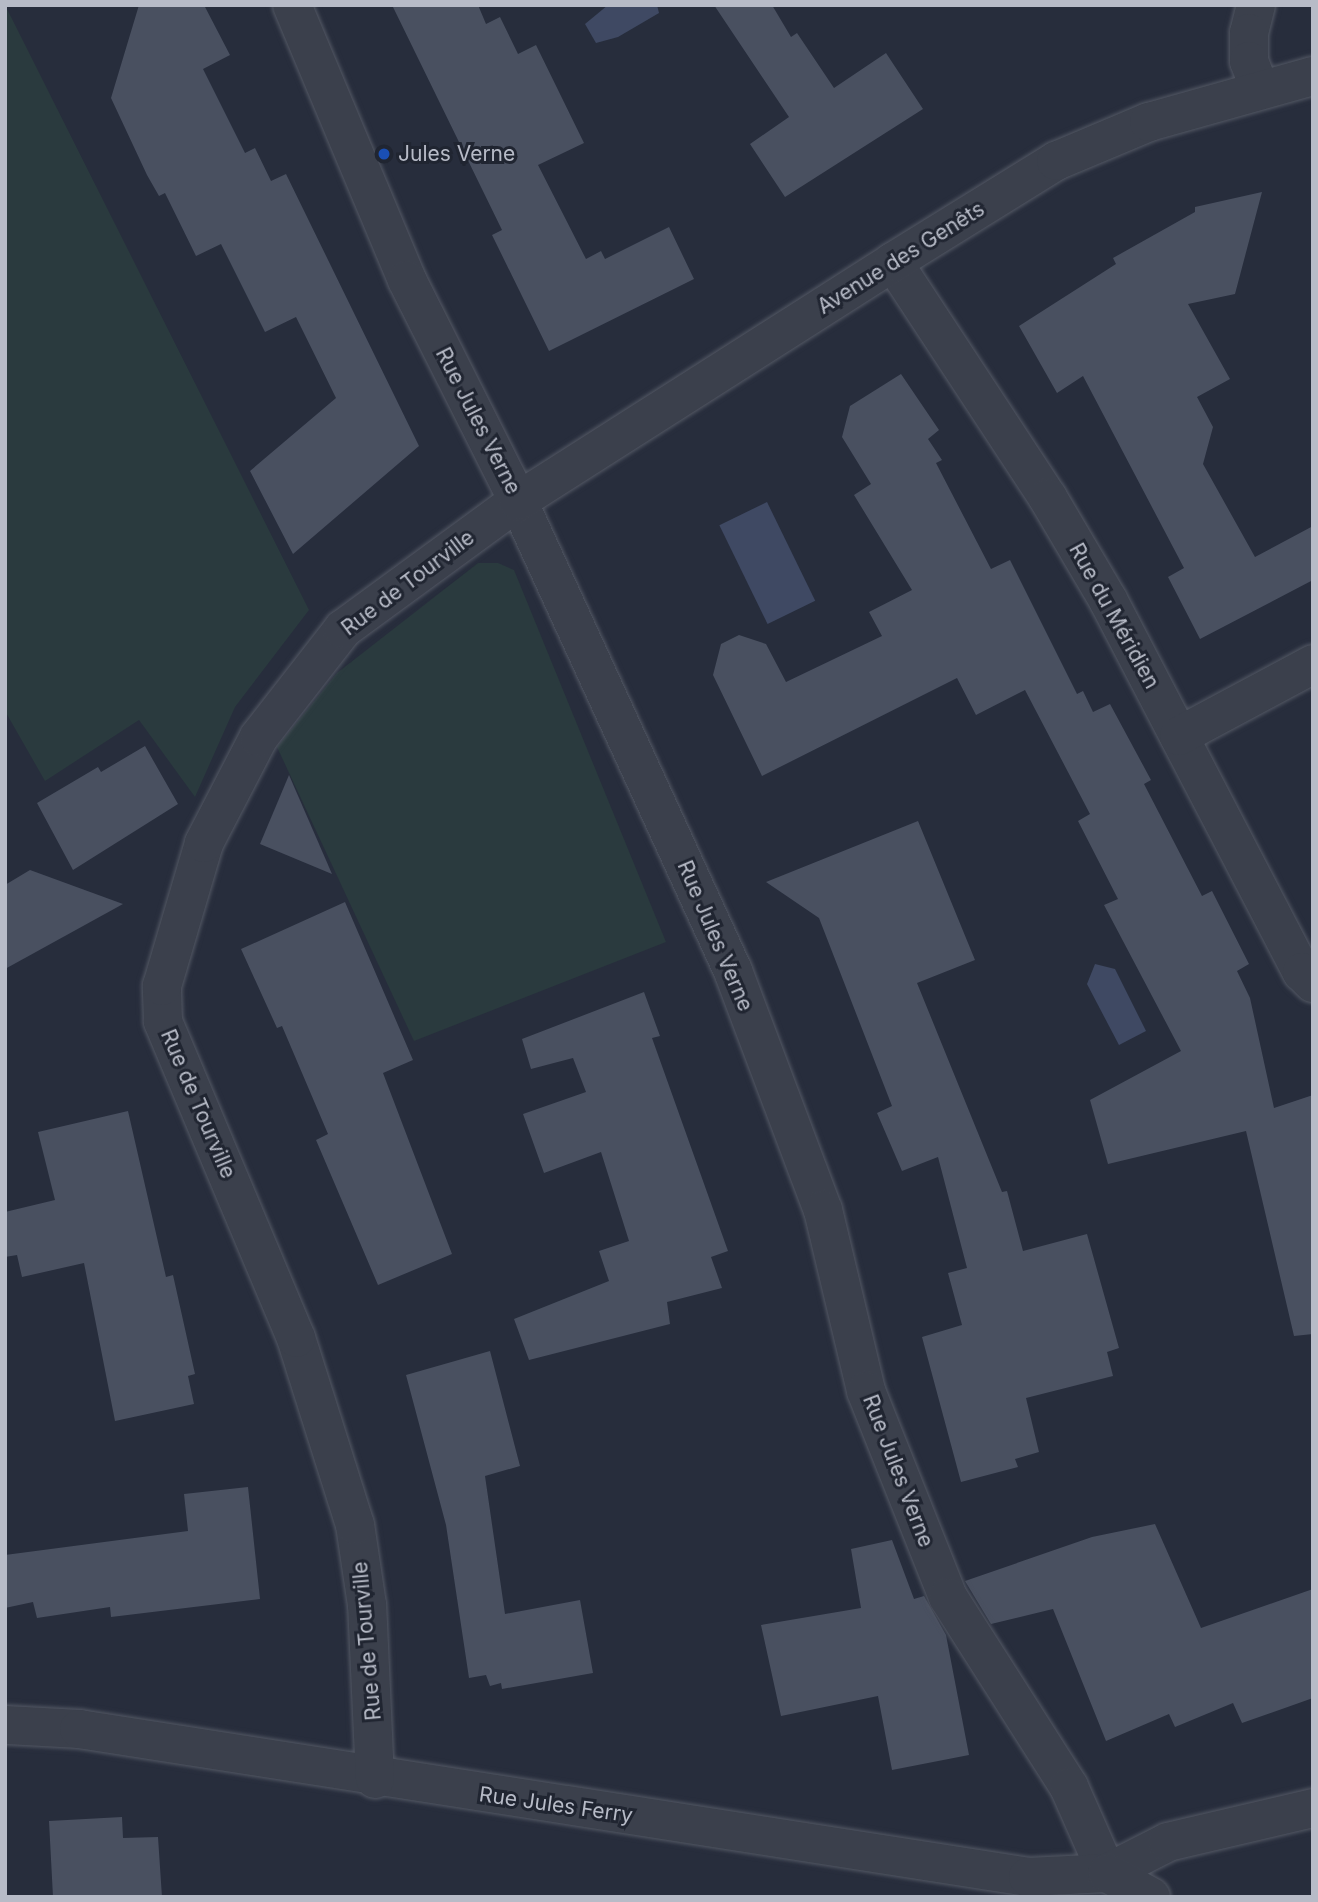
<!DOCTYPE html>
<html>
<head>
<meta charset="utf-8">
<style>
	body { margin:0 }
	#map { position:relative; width:1318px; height:1902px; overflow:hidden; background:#272d3c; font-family:Inter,sans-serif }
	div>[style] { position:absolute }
	.green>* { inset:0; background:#2a3a3e }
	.water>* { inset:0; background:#3f4963; transform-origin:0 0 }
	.building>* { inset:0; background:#495060 }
	.roads { filter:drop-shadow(0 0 2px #535864) drop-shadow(0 0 2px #535864) }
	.minor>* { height:38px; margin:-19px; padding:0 19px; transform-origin:19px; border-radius:19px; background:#3b404c }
	.dots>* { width:19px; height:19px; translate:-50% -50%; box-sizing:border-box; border:4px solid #202531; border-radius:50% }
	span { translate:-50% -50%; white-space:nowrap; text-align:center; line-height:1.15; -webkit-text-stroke:6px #202531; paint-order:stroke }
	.poi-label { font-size:21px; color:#b7bbc7 }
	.left { translate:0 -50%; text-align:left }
	.street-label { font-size:21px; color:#b7bbc7 }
	.frame { position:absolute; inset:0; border:7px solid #b7bbc7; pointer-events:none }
</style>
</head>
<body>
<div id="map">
	<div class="green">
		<i style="clip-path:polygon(5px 5px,309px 610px,235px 707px,195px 797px,139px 720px,45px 781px,5px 711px)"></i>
		<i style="clip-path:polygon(478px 563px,498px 563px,514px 570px,666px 942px,414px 1041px,277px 747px,337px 673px)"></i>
	</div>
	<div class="water">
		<i style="clip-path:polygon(608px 5px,657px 5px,659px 13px,618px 37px,596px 43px,585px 24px)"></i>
		<i style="left:767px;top:502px;width:110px;height:53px;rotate:64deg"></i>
		<i style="clip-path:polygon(1095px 964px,1115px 969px,1146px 1031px,1119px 1045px,1087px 984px)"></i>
	</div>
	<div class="building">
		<i style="clip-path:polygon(139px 5px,204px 5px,230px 55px,203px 69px,245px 153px,255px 148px,271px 181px,286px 174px,419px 446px,293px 554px,250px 471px,336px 398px,296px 317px,265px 332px,221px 244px,196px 256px,165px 193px,159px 196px,147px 175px,111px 98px)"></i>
		<i style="clip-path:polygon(392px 5px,478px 5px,486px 24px,500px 17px,518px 54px,536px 45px,584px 143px,538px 165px,586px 259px,601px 251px,605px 259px,669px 227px,694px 279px,549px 351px,492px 235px,502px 230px)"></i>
		<i style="clip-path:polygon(714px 5px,772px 5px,791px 37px,797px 33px,834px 88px,886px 53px,923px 109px,785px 197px,750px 144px,789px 117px)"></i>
		<i style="clip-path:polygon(1262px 192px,1235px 294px,1188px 304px,1230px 379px,1197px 397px,1213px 427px,1203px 464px,1255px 557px,1313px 526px,1313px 580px,1200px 639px,1168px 577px,1184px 568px,1083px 376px,1057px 393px,1019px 326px,1116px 264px,1113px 258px,1195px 212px,1195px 207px)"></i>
		<i style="clip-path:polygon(901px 374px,939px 430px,928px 439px,942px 460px,936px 463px,991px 569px,1010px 560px,1077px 694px,1083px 691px,1093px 712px,1110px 704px,1151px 780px,1144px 784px,1202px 896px,1212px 891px,1249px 964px,1237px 971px,1250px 998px,1274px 1108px,1313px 1095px,1313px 1334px,1294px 1336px,1246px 1131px,1108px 1164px,1090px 1100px,1181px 1051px,1104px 905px,1118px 899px,1078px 821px,1090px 814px,1025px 690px,976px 715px,957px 678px,762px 776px,713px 675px,721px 644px,739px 635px,766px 644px,786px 682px,882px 636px,869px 612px,912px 590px,854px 495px,871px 484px,842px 437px,850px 406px)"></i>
		<i style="clip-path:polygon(145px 746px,178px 804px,73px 870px,37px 803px,98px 767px,101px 772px)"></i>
		<i style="clip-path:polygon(289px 775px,332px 874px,260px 844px)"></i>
		<i style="clip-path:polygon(918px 821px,975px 960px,917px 983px,1002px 1192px,1007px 1191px,1023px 1251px,1087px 1234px,1119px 1348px,1107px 1352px,1113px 1376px,1026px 1398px,1039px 1452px,1015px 1459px,1018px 1467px,961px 1482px,922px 1337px,962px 1325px,948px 1273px,967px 1268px,938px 1157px,902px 1171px,877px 1113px,892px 1106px,819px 918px,766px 882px)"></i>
		<i style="clip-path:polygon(30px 870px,123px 904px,5px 969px,5px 885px)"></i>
		<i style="clip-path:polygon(345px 902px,413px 1060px,383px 1073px,452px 1254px,378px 1285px,316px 1140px,328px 1134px,282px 1026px,277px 1028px,241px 949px)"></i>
		<i style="clip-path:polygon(644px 992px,660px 1036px,652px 1038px,728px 1251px,711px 1257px,722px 1288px,667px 1302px,670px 1324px,529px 1360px,514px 1319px,609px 1281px,599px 1251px,629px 1241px,601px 1152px,544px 1173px,523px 1114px,586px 1092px,573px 1058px,531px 1069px,522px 1039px)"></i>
		<i style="clip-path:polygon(128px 1111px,166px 1277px,173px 1275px,195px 1374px,188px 1376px,194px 1404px,115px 1421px,84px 1263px,22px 1277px,17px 1255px,5px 1257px,5px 1212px,55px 1200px,38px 1132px)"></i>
		<i style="clip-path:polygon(490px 1351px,520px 1466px,485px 1476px,505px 1614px,580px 1600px,593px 1673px,502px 1689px,501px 1683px,490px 1686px,486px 1675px,469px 1678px,446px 1525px,406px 1375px)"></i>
		<i style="clip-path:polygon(248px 1487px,260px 1599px,111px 1617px,110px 1607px,37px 1618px,33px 1602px,5px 1608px,5px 1555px,188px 1531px,184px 1494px)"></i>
		<i style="clip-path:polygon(1155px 1524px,1201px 1628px,1313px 1589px,1313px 1698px,1242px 1723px,1233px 1703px,1175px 1727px,1169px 1714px,1106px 1741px,1053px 1609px,991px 1624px,965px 1581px,1092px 1537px)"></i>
		<i style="clip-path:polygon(892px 1540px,914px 1599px,924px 1596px,946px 1635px,969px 1755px,892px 1770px,878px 1696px,781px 1716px,761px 1625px,861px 1608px,851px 1549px)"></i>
		<i style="clip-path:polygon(122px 1817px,123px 1838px,158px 1837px,162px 1897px,53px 1897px,49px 1821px)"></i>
	</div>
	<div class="roads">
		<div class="minor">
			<i style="left:292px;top:5px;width:298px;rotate:67.3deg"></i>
			<i style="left:407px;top:280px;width:247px;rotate:63.3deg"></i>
			<i style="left:518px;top:501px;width:517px;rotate:65.42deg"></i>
			<i style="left:733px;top:971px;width:255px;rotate:69.4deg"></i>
			<i style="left:823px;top:1210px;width:186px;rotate:76.6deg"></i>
			<i style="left:866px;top:1391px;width:222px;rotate:68.3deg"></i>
			<i style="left:948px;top:1597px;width:225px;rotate:57.5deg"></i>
			<i style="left:1069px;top:1787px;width:94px;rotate:66.2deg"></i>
			<i style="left:1256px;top:5px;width:29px;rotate:104deg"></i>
			<i style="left:1249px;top:33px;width:28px;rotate:90deg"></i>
			<i style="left:1249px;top:61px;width:31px;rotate:69deg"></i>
			<i style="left:893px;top:262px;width:282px;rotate:56.7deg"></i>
			<i style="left:1048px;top:498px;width:118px;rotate:59.5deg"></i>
			<i style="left:1108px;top:600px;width:420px;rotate:62.5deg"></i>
			<i style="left:1302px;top:972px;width:16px;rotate:45deg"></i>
			<i style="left:1179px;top:736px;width:152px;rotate:-28.2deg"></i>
			<i style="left:5px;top:1725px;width:74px;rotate:3.1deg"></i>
			<i style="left:79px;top:1729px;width:960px;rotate:8.86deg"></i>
			<i style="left:1028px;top:1877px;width:79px;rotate:-2.9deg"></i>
			<i style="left:1107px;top:1873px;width:68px;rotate:-26.9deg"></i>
			<i style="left:1168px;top:1842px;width:149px;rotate:-13.2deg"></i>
			<i style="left:375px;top:1779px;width:174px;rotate:-92.6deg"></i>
			<i style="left:367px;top:1605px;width:81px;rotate:-98.5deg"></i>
			<i style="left:355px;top:1525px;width:196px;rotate:-107.5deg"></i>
			<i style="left:296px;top:1338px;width:344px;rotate:-112.8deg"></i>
			<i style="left:163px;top:1021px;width:35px;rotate:-92deg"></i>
			<i style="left:162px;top:986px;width:149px;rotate:-73.6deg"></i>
			<i style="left:204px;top:843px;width:119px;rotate:-62.6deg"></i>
			<i style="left:259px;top:737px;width:137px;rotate:-52.1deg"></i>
			<i style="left:343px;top:629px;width:217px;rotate:-36.2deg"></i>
			<i style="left:518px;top:501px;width:445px;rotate:-32.5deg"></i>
			<i style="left:893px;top:262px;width:192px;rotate:-31.8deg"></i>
			<i style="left:1056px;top:161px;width:101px;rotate:-22.8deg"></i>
			<i style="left:1149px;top:122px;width:170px;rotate:-15.7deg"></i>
			<i style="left:1107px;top:1873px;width:50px;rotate:28.6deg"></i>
		</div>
	</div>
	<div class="dots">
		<i style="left:384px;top:154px;background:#1a4fb4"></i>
	</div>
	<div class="poi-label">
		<span class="left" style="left:398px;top:154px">Jules Verne</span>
	</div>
	<div class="street-label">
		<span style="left:901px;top:258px;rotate:-32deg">Avenue des Genêts</span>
		<span style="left:478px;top:421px;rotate:63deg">Rue Jules Verne</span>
		<span style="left:408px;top:583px;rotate:-37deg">Rue de Tourville</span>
		<span style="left:1114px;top:616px;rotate:61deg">Rue du Méridien</span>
		<span style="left:715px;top:936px;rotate:67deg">Rue Jules Verne</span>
		<span style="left:198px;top:1104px;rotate:67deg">Rue de Tourville</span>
		<span style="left:898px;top:1471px;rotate:69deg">Rue Jules Verne</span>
		<span style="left:367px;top:1641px;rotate:-95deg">Rue de Tourville</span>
		<span style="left:556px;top:1805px;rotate:8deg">Rue Jules Ferry</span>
	</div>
	<div class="frame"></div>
</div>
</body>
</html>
